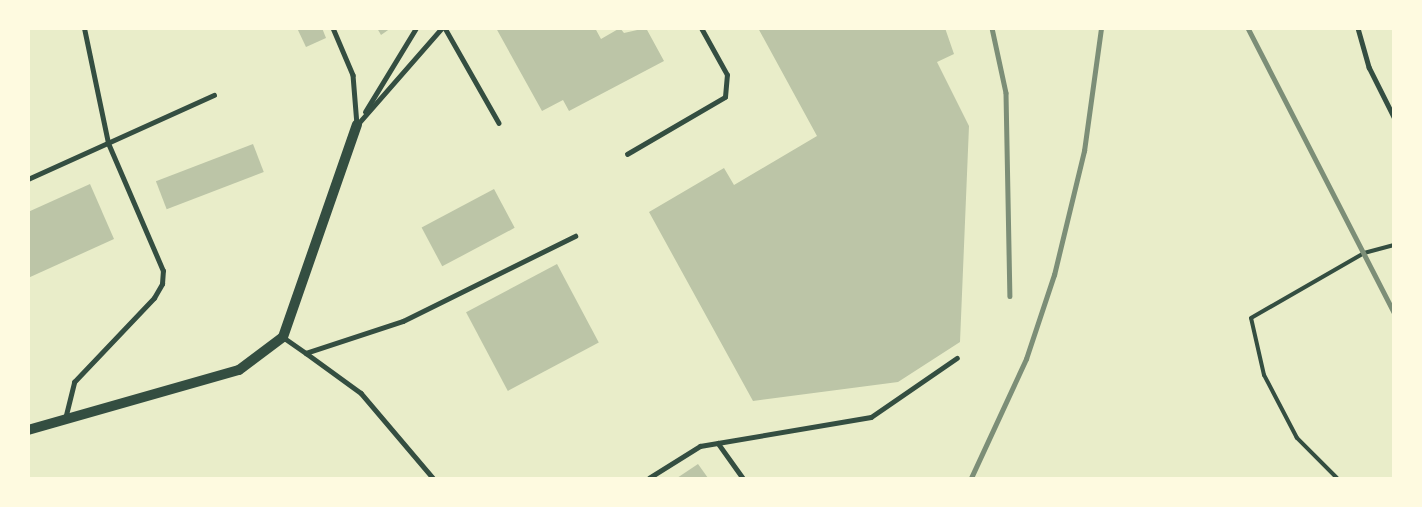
<!DOCTYPE html>
<html>
<head>
<meta charset="utf-8">
<style>
	body { margin:0 }
	#map { position:relative; width:1422px; height:507px; overflow:hidden; background:#e9edc9; font-family:Commissioner,sans-serif }
	div>[style] { position:absolute }
	.building>* { inset:0; background:#bcc5a7; transform-origin:0 0 }
	.path>* { height:4px; margin:-2px; padding:0 2px; transform-origin:2px; border-radius:2px; background:#344e41 }
	.service>* { height:4.5px; margin:-2.25px; padding:0 2.25px; transform-origin:2.25px; border-radius:2.25px; background:#344e41 }
	.tertiary>* { height:10px; margin:-5px; padding:0 5px; transform-origin:5px; border-radius:5px; background:#344e41 }
	.rail>* { height:4.5px; margin:-2.25px; padding:0 2.25px; transform-origin:2.25px; border-radius:2.25px; background:#7c8e77 }
	span { translate:-50% -50%; white-space:nowrap; text-align:center; line-height:1.15; -webkit-text-stroke:4.5px #fefae0; paint-order:stroke }
	.frame { position:absolute; inset:0; border:30px solid #fefae0; pointer-events:none }
</style>
</head>
<body>
<div id="map">
	<div class="building">
		<i style="clip-path:polygon(297px 28px,322px 28px,326px 38px,306px 47px)"></i>
		<i style="clip-path:polygon(377px 28px,391px 28px,381px 35px)"></i>
		<i style="clip-path:polygon(496px 28px,595px 28px,601px 39px,620px 28px,624px 33px,646px 28px,664px 61px,569px 111px,563px 100px,542px 111px)"></i>
		<i style="clip-path:polygon(758px 28px,945px 28px,954px 54px,937px 62px,969px 126px,960px 342px,898px 382px,753px 401px,649px 212px,724px 168px,734px 185px,817px 136px)"></i>
		<i style="left:253px;top:144px;width:30px;height:104px;rotate:69deg"></i>
		<i style="clip-path:polygon(90px 184px,114px 239px,28px 278px,28px 212px)"></i>
		<i style="left:494px;top:189px;width:44px;height:82px;rotate:62deg"></i>
		<i style="left:557px;top:264px;width:89px;height:103px;rotate:62deg"></i>
		<i style="clip-path:polygon(698px 464px,708px 478px,677px 478px)"></i>
	</div>
	<div class="path">
		<i style="left:1337px;top:478px;width:57px;rotate:-135deg"></i>
		<i style="left:1297px;top:438px;width:71px;rotate:-117.6deg"></i>
		<i style="left:1264px;top:375px;width:58px;rotate:-102.8deg"></i>
		<i style="left:1251px;top:318px;width:130px;rotate:-29.9deg"></i>
		<i style="left:1364px;top:253px;width:31px;rotate:-15deg"></i>
	</div>
	<div class="service">
		<i style="left:333px;top:28px;width:51px;rotate:66.9deg"></i>
		<i style="left:353px;top:75px;width:50px;rotate:85.4deg"></i>
		<i style="left:445px;top:28px;width:109px;rotate:60.4deg"></i>
		<i style="left:1358px;top:28px;width:41px;rotate:74.2deg"></i>
		<i style="left:1369px;top:67px;width:56px;rotate:63.4deg"></i>
		<i style="left:365px;top:112px;width:98px;rotate:-58.7deg"></i>
		<i style="left:357px;top:125px;width:129px;rotate:-48.8deg"></i>
		<i style="left:627px;top:154px;width:113px;rotate:-30.2deg"></i>
		<i style="left:725px;top:97px;width:22px;rotate:-85deg"></i>
		<i style="left:727px;top:75px;width:54px;rotate:-119deg"></i>
		<i style="left:28px;top:179px;width:204px;rotate:-24.3deg"></i>
		<i style="left:283px;top:337px;width:28px;rotate:35deg"></i>
		<i style="left:306px;top:353px;width:102px;rotate:-18.3deg"></i>
		<i style="left:403px;top:321px;width:192px;rotate:-26.3deg"></i>
		<i style="left:306px;top:353px;width:68px;rotate:36deg"></i>
		<i style="left:361px;top:393px;width:111px;rotate:49.7deg"></i>
		<i style="left:65px;top:419px;width:38px;rotate:-76deg"></i>
		<i style="left:74px;top:382px;width:116px;rotate:-46.4deg"></i>
		<i style="left:154px;top:298px;width:16px;rotate:-60deg"></i>
		<i style="left:162px;top:284px;width:13px;rotate:-86deg"></i>
		<i style="left:163px;top:271px;width:139px;rotate:-113.3deg"></i>
		<i style="left:108px;top:143px;width:117px;rotate:-101.8deg"></i>
		<i style="left:718px;top:443px;width:43px;rotate:54.5deg"></i>
		<i style="left:649px;top:478px;width:60px;rotate:-32.1deg"></i>
		<i style="left:700px;top:446px;width:173px;rotate:-9.6deg"></i>
		<i style="left:871px;top:417px;width:104px;rotate:-34.5deg"></i>
	</div>
	<div class="tertiary">
		<i style="left:28px;top:430px;width:219px;rotate:-15.9deg"></i>
		<i style="left:239px;top:370px;width:55px;rotate:-36.9deg"></i>
		<i style="left:283px;top:337px;width:225px;rotate:-70.8deg"></i>
	</div>
	<div class="rail">
		<i style="left:992px;top:28px;width:66px;rotate:77.8deg"></i>
		<i style="left:1006px;top:93px;width:203px;rotate:88.9deg"></i>
		<i style="left:1248px;top:28px;width:319px;rotate:62.8deg"></i>
		<i style="left:971px;top:478px;width:131px;rotate:-65.2deg"></i>
		<i style="left:1026px;top:359px;width:89px;rotate:-71.6deg"></i>
		<i style="left:1054px;top:275px;width:128px;rotate:-76.4deg"></i>
		<i style="left:1084px;top:151px;width:124px;rotate:-82.1deg"></i>
	</div>
	<div class="frame"></div>
</div>
</body>
</html>
